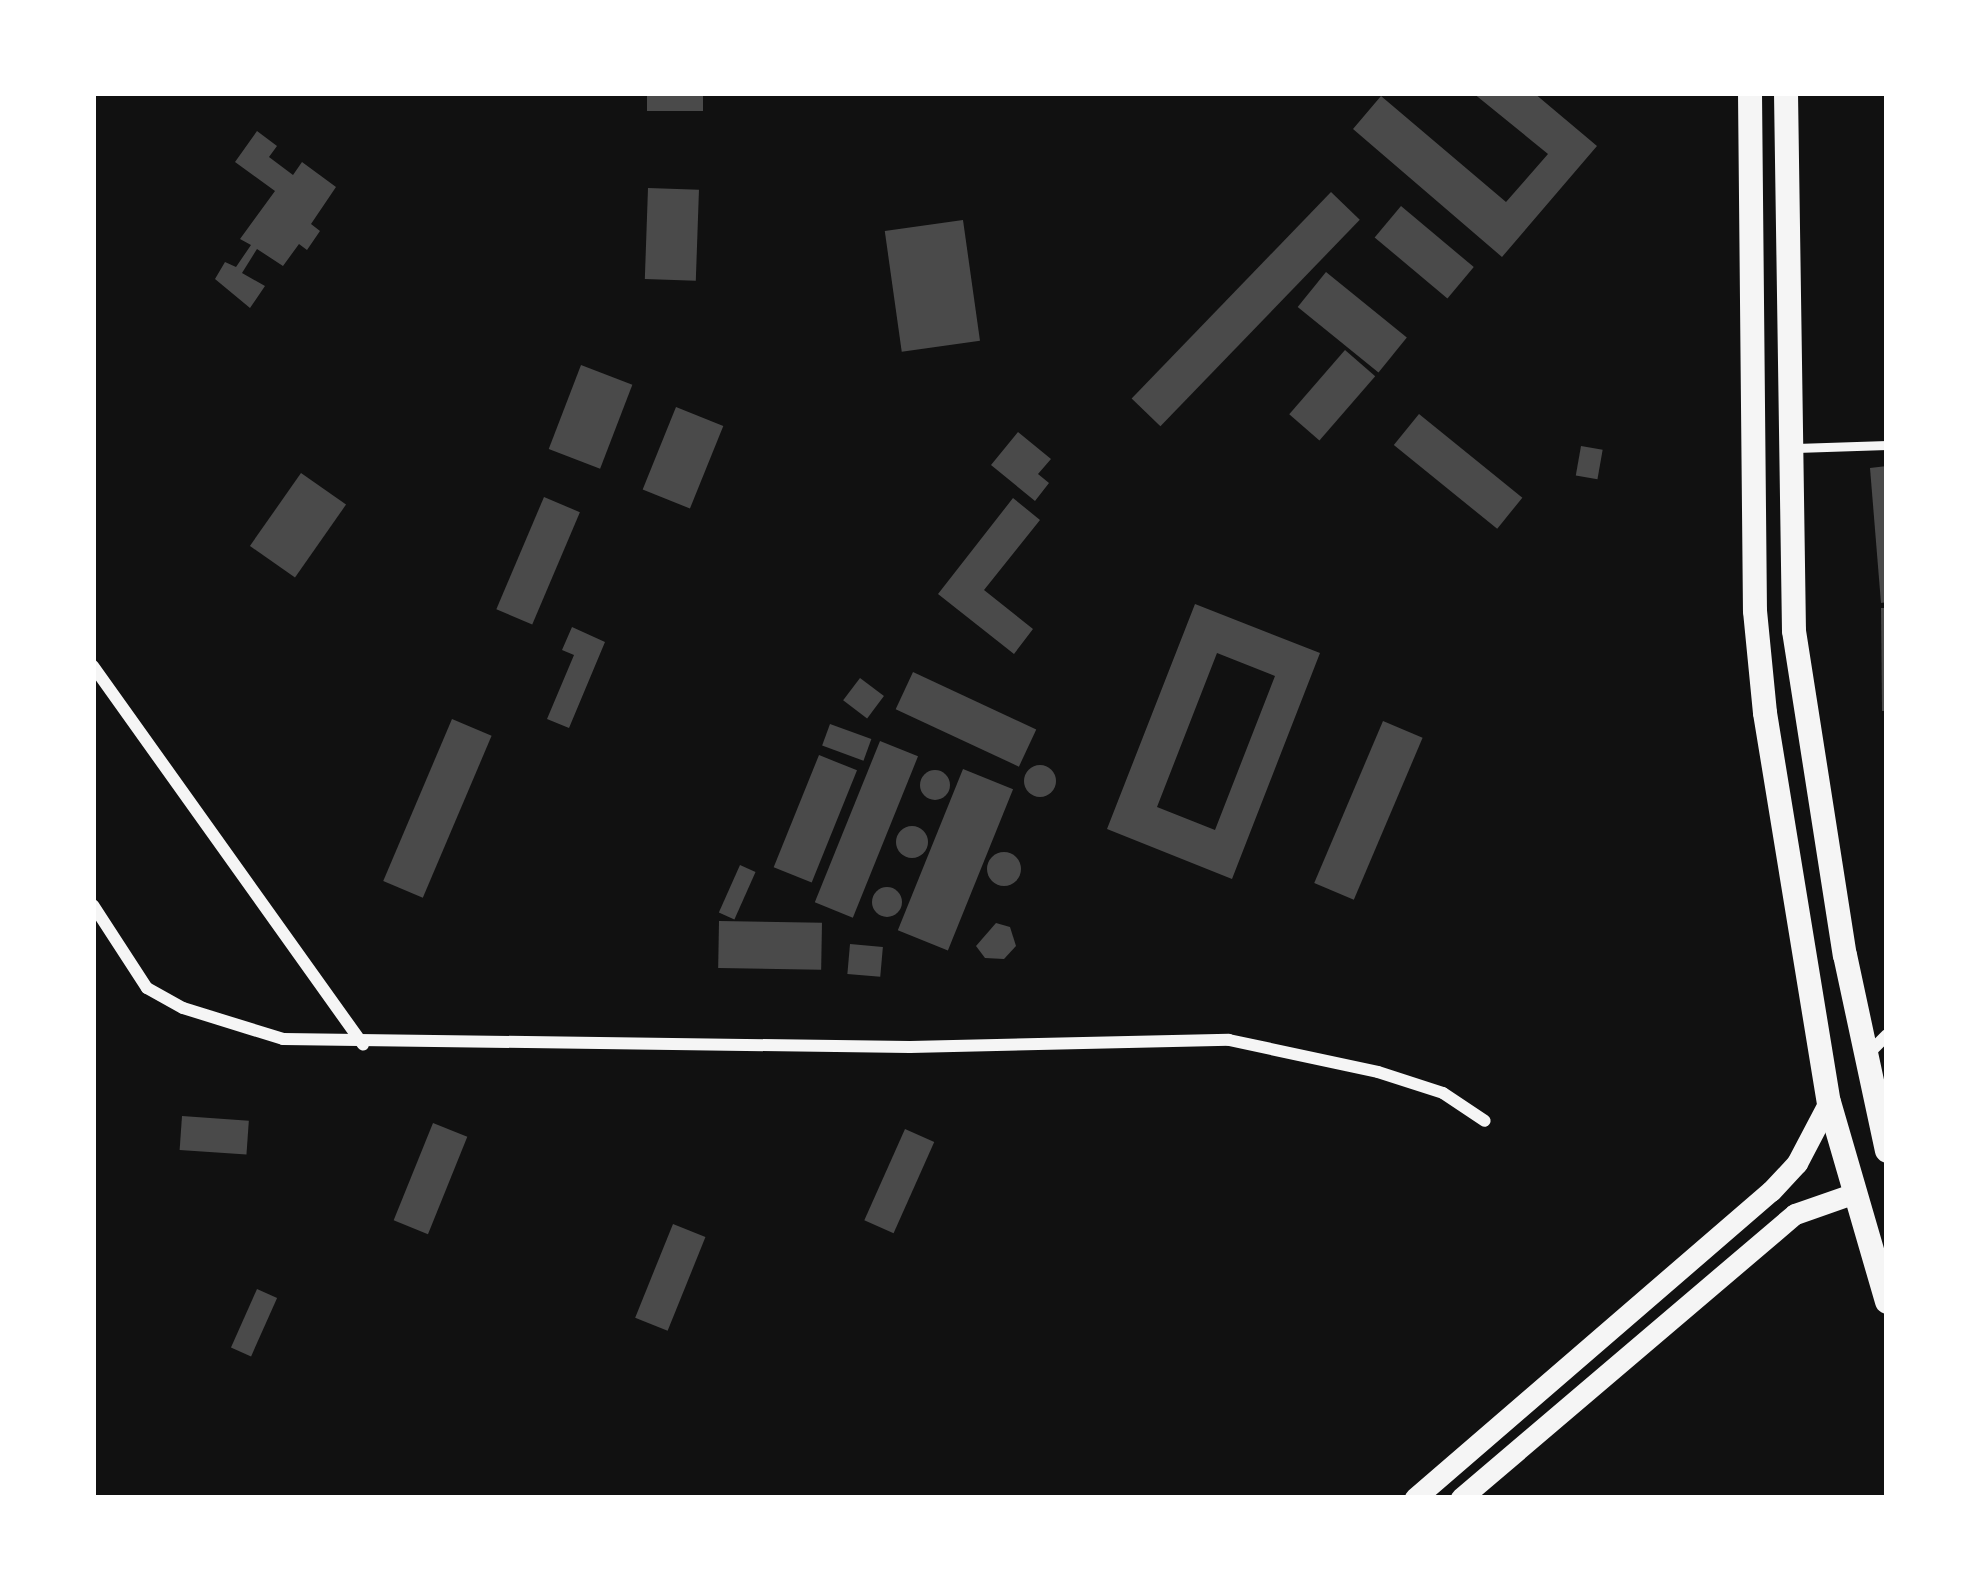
<!DOCTYPE html>
<html>
<head>
<meta charset="utf-8">
<style>
	body { margin:0 }
	#map { position:relative; width:1980px; height:1591px; overflow:hidden; background:#111; font-family:Lato,sans-serif }
	div>[style] { position:absolute }
	.building>* { inset:0; background:#4a4a4a; transform-origin:0 0 }
	.round { border-radius:50% }
	.service>* { height:9px; margin:-4.5px; padding:0 4.5px; transform-origin:4.5px; border-radius:4.5px; background:#f5f5f5 }
	.minor>* { height:12px; margin:-6px; padding:0 6px; transform-origin:6px; border-radius:6px; background:#f5f5f5 }
	.tertiary>* { height:21px; margin:-10.5px; padding:0 10.5px; transform-origin:10.5px; border-radius:10.5px; background:#f5f5f5 }
	.secondary>* { height:24px; margin:-12px; padding:0 12px; transform-origin:12px; border-radius:12px; background:#f5f5f5 }
	span { translate:-50% -50%; white-space:nowrap; text-align:center; line-height:1.15; -webkit-text-stroke:12px #fff; paint-order:stroke }
	.frame { position:absolute; inset:0; border:96px solid #fff; pointer-events:none }
</style>
</head>
<body>
<div id="map">
	<div class="building">
		<i style="left:647px;top:93px;width:56px;height:18px"></i>
		<i style="clip-path:polygon(1473px 93px,1534px 93px,1597px 146px,1502px 257px,1353px 129px,1381px 96px,1506px 202px,1548px 154px)"></i>
		<i style="clip-path:polygon(257px 131px,277px 146px,269px 157px,293px 175px,302px 162px,336px 187px,311px 224px,320px 231px,307px 250px,299px 244px,283px 266px,257px 249px,242px 273px,265px 286px,250px 308px,215px 279px,225px 262px,236px 267px,251px 245px,240px 239px,275px 191px,235px 162px)"></i>
		<i style="left:648px;top:188px;width:51px;height:91px;rotate:2deg"></i>
		<i style="left:1331px;top:192px;width:40px;height:287px;rotate:44deg"></i>
		<i style="left:1401px;top:206px;width:95px;height:41px;rotate:40deg"></i>
		<i style="left:963px;top:220px;width:122px;height:79px;rotate:82deg"></i>
		<i style="left:1326px;top:272px;width:104px;height:45px;rotate:39deg"></i>
		<i style="left:1345px;top:350px;width:40px;height:85px;rotate:41deg"></i>
		<i style="left:581px;top:365px;width:55px;height:90px;rotate:21deg"></i>
		<i style="left:676px;top:407px;width:51px;height:89px;rotate:22deg"></i>
		<i style="left:1419px;top:414px;width:133px;height:40px;rotate:39deg"></i>
		<i style="clip-path:polygon(1018px 432px,1051px 459px,1038px 474px,1049px 483px,1035px 501px,991px 465px)"></i>
		<i style="left:1581px;top:446px;width:22px;height:30px;rotate:10deg"></i>
		<i style="clip-path:polygon(1887px 466px,1887px 602px,1881px 603px,1870px 468px)"></i>
		<i style="left:301px;top:473px;width:55px;height:89px;rotate:35deg"></i>
		<i style="left:544px;top:497px;width:39px;height:122px;rotate:23deg"></i>
		<i style="clip-path:polygon(1013px 498px,1040px 520px,984px 590px,1033px 629px,1014px 654px,938px 594px)"></i>
		<i style="clip-path:polygon(evenodd,1195px 604px,1320px 653px,1232px 879px,1107px 829px,1195px 604px,1217px 653px,1275px 676px,1215px 830px,1157px 807px,1217px 653px)"></i>
		<i style="clip-path:polygon(1881px 608px,1887px 608px,1887px 711px,1882px 711px)"></i>
		<i style="clip-path:polygon(572px 627px,605px 642px,569px 728px,547px 719px,574px 655px,562px 650px)"></i>
		<i style="left:913px;top:672px;width:136px;height:41px;rotate:25deg"></i>
		<i style="left:860px;top:678px;width:30px;height:28px;rotate:37deg"></i>
		<i style="left:452px;top:719px;width:43px;height:176px;rotate:23deg"></i>
		<i style="left:1383px;top:721px;width:43px;height:176px;rotate:23deg"></i>
		<i style="left:830px;top:724px;width:44px;height:23px;rotate:20deg"></i>
		<i style="left:880px;top:741px;width:41px;height:174px;rotate:22deg"></i>
		<i style="left:819px;top:755px;width:41px;height:121px;rotate:22deg"></i>
		<i class="round" style="left:1024px;top:765px;width:32px;height:32px"></i>
		<i style="left:963px;top:769px;width:54px;height:174px;rotate:22deg"></i>
		<i class="round" style="left:920px;top:770px;width:30px;height:30px"></i>
		<i class="round" style="left:896px;top:826px;width:32px;height:32px"></i>
		<i class="round" style="left:987px;top:852px;width:34px;height:34px"></i>
		<i style="left:740px;top:865px;width:17px;height:52px;rotate:24deg"></i>
		<i class="round" style="left:872px;top:887px;width:30px;height:30px"></i>
		<i style="left:719px;top:921px;width:103px;height:47px;rotate:1deg"></i>
		<i style="clip-path:polygon(996px 923px,1010px 927px,1016px 946px,1004px 959px,985px 958px,976px 946px)"></i>
		<i style="left:850px;top:944px;width:33px;height:30px;rotate:5deg"></i>
		<i style="left:182px;top:1116px;width:67px;height:34px;rotate:4deg"></i>
		<i style="left:433px;top:1123px;width:37px;height:105px;rotate:22deg"></i>
		<i style="left:905px;top:1129px;width:32px;height:100px;rotate:24deg"></i>
		<i style="left:673px;top:1224px;width:35px;height:101px;rotate:22deg"></i>
		<i style="left:257px;top:1289px;width:22px;height:64px;rotate:24deg"></i>
	</div>
	<div class="service">
		<i style="left:1796px;top:448px;width:91px;rotate:-1.9deg"></i>
	</div>
	<div class="minor">
		<i style="left:93px;top:666px;width:465px;rotate:54.5deg"></i>
		<i style="left:93px;top:905px;width:99px;rotate:57deg"></i>
		<i style="left:147px;top:988px;width:41px;rotate:29.1deg"></i>
		<i style="left:183px;top:1008px;width:105px;rotate:17.2deg"></i>
		<i style="left:283px;top:1039px;width:627px;rotate:0.73deg"></i>
		<i style="left:910px;top:1047px;width:319px;rotate:-1.3deg"></i>
		<i style="left:1229px;top:1040px;width:152px;rotate:12.1deg"></i>
		<i style="left:1378px;top:1072px;width:68px;rotate:17.9deg"></i>
		<i style="left:1443px;top:1093px;width:50px;rotate:33.7deg"></i>
		<i style="left:1865px;top:1057px;width:31px;rotate:-45deg"></i>
	</div>
	<div class="tertiary">
		<i style="left:1415px;top:1498px;width:470px;rotate:-40.8deg"></i>
		<i style="left:1771px;top:1191px;width:38px;rotate:-47deg"></i>
		<i style="left:1797px;top:1163px;width:69px;rotate:-62.3deg"></i>
		<i style="left:1461px;top:1498px;width:438px;rotate:-40.4deg"></i>
		<i style="left:1795px;top:1214px;width:64px;rotate:-19.3deg"></i>
	</div>
	<div class="secondary">
		<i style="left:1750px;top:93px;width:518px;rotate:89.45deg"></i>
		<i style="left:1755px;top:611px;width:102px;rotate:84.4deg"></i>
		<i style="left:1765px;top:713px;width:394px;rotate:80.7deg"></i>
		<i style="left:1829px;top:1102px;width:208px;rotate:73.8deg"></i>
		<i style="left:1786px;top:93px;width:538px;rotate:89.15deg"></i>
		<i style="left:1794px;top:631px;width:328px;rotate:81.1deg"></i>
		<i style="left:1845px;top:955px;width:200px;rotate:77.9deg"></i>
	</div>
	<div class="frame"></div>
</div>
</body>
</html>
